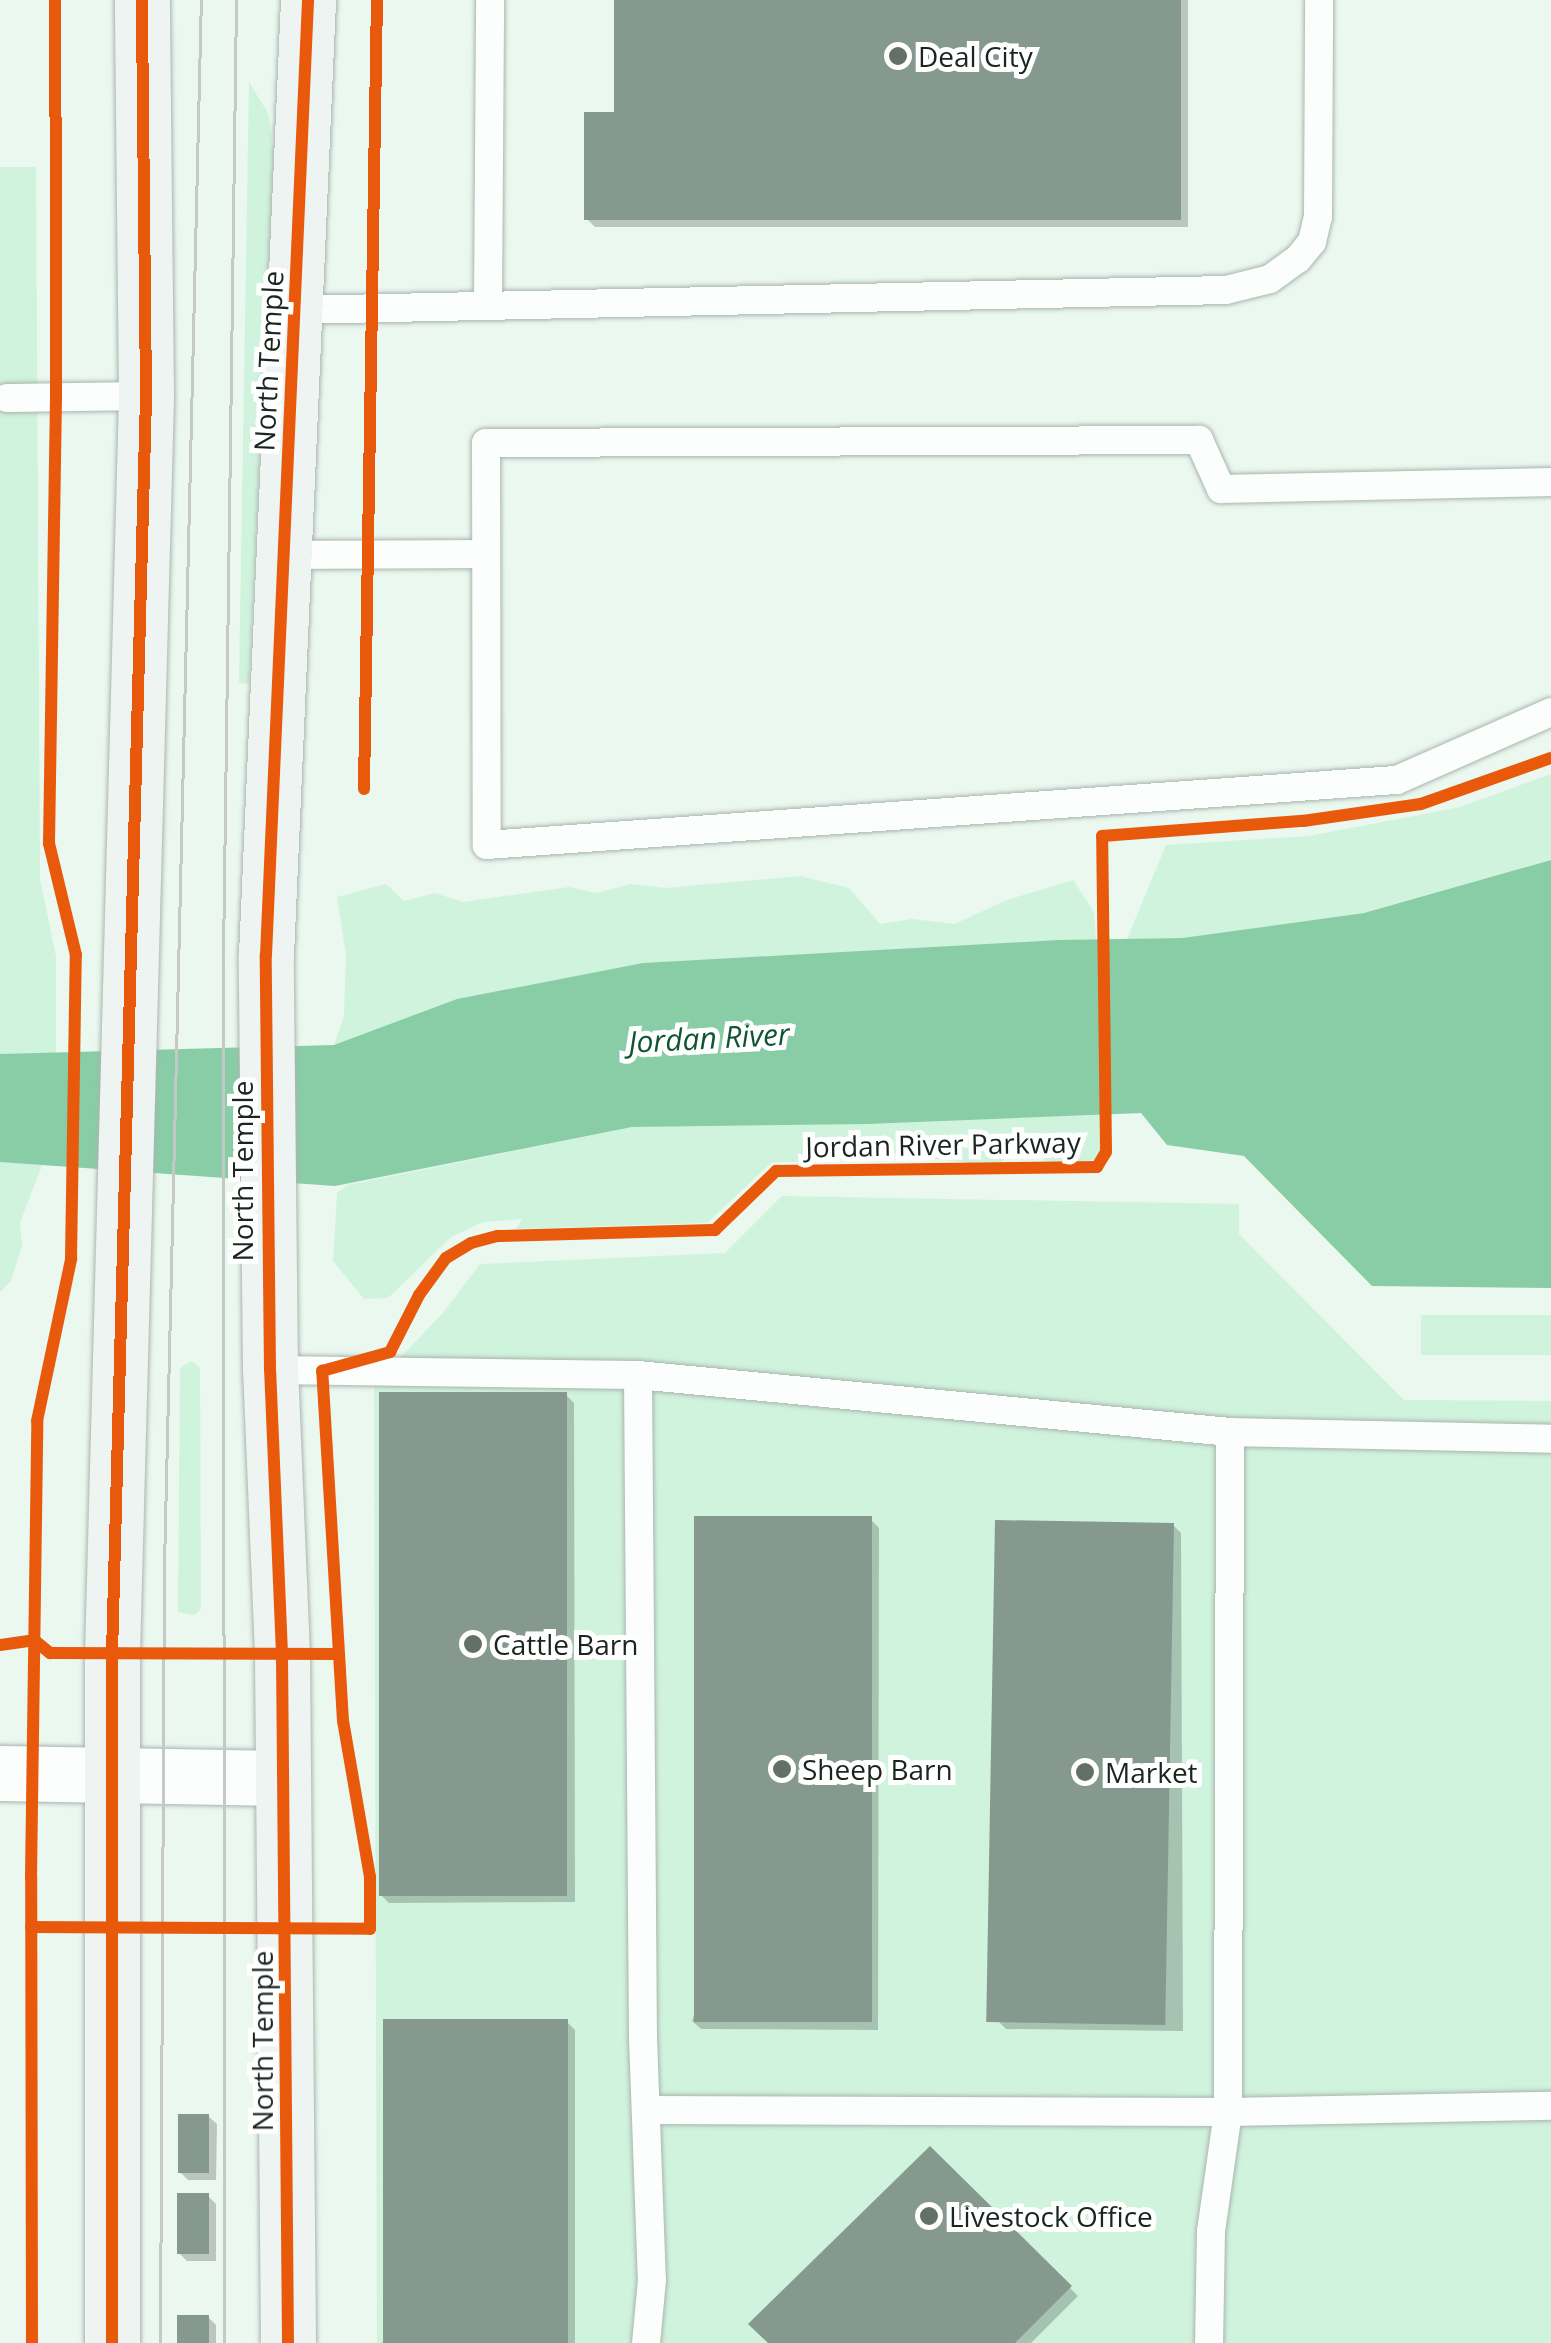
<!DOCTYPE html>
<html>
<head>
<meta charset="utf-8">
<style>
	body { margin:0 }
	#map { position:relative; width:1551px; height:2343px; overflow:hidden; background:#eaf8ef; font-family:"Open Sans",sans-serif }
	div>[style] { position:absolute }
	.green>* { inset:0; background:#d0f3dd; transform-origin:0 0 }
	.water>* { inset:0; background:#89cda7 }
	.shadow>* { inset:0; background:#0003 }
	.building>* { inset:0; background:#85998e; transform-origin:0 0 }
	.roads { filter:drop-shadow(0 0 2px #a9b5ae) drop-shadow(0 0 2px #a9b5ae) }
	.lane>* { height:28px; margin:-14px; padding:0 14px; transform-origin:14px; border-radius:14px; background:#fcfefd }
	.street>* { height:55px; margin:-27.5px; padding:0 27.5px; transform-origin:27.5px; border-radius:27.5px; background:#fcfefd }
	.secondary>* { height:55px; margin:-27.5px; padding:0 27.5px; transform-origin:27.5px; border-radius:27.5px; background:#eef4f1 }
	.tram>* { height:2.5px; margin:-1.25px; padding:0 1.25px; transform-origin:1.25px; border-radius:1.25px; background:#c5c9c6 }
	.cycleway>* { height:12px; margin:-6px; padding:0 6px; transform-origin:6px; border-radius:6px; background:#e8590c }
	.dots>* { width:28px; height:28px; translate:-50% -50%; box-sizing:border-box; border:5px solid #fff; border-radius:50% }
	span { translate:-50% -50%; white-space:nowrap; text-align:center; line-height:1.15; -webkit-text-stroke:10px #fff; paint-order:stroke }
	.poi-label { font-size:28px; color:#19261e }
	.left { translate:0 -50%; text-align:left }
	.street-label { font-size:28px; color:#19261e }
	.water-label { font-size:30px; color:#0f5534; font-style:italic }
</style>
</head>
<body>
<div id="map">
	<div class="green">
		<i style="clip-path:polygon(249px 82px,268px 113px,274px 154px,249px 684px,239px 683px)"></i>
		<i style="clip-path:polygon(0 167px,36px 167px,40px 879px,56px 956px,56px 1053px,0 1054px)"></i>
		<i style="clip-path:polygon(1551px 774px,1551px 860px,1364px 913px,1182px 938px,1127px 939px,1166px 845px,1309px 836px,1393px 820px,1460px 807px)"></i>
		<i style="clip-path:polygon(800px 876px,849px 888px,880px 924px,912px 919px,955px 924px,1004px 901px,1073px 880px,1094px 912px,1096px 940px,643px 963px,334px 1045px,344px 1016px,346px 955px,337px 897px,386px 884px,404px 901px,435px 893px,463px 902px,569px 887px,596px 893px,631px 884px,665px 888px)"></i>
		<i style="clip-path:polygon(1099px 1115px,1100px 1158px,1072px 1165px,1045px 1161px,1028px 1143px,1012px 1145px,1002px 1162px,972px 1163px,897px 1155px,879px 1139px,859px 1141px,811px 1162px,772px 1162px,707px 1223px,516px 1229px,522px 1219px,483px 1222px,451px 1237px,388px 1298px,364px 1299px,333px 1261px,337px 1193px,348px 1185px,632px 1127px)"></i>
		<i style="clip-path:polygon(0 1162px,43px 1163px,20px 1222px,22px 1246px,11px 1281px,0 1292px)"></i>
		<i style="clip-path:polygon(782px 1196px,1239px 1204px,1239px 1234px,1404px 1400px,1551px 1401px,1551px 2343px,377px 2343px,374px 1385px,443px 1313px,480px 1264px,725px 1253px)"></i>
		<i style="left:1421px;top:1315px;width:130px;height:40px"></i>
		<i style="clip-path:polygon(192px 1361px,200px 1368px,201px 1609px,194px 1615px,178px 1612px,180px 1368px)"></i>
	</div>
	<div class="water">
		<i style="clip-path:polygon(1551px 860px,1551px 1288px,1372px 1286px,1244px 1156px,1167px 1145px,1141px 1113px,867px 1124px,632px 1127px,335px 1186px,0 1162px,0 1054px,334px 1045px,457px 999px,643px 963px,1059px 940px,1182px 938px,1364px 913px)"></i>
	</div>
	<div class="shadow">
		<i style="clip-path:polygon(617px 0,1188px 0,1188px 227px,595px 227px,587px 219px,617px 115px)"></i>
		<i style="clip-path:polygon(566px 1395px,574px 1403px,575px 1902px,389px 1903px,381px 1895px)"></i>
		<i style="clip-path:polygon(871px 1520px,879px 1528px,878px 2030px,701px 2029px,692px 2021px)"></i>
		<i style="clip-path:polygon(1173px 1525px,1181px 1533px,1183px 2031px,1006px 2029px,998px 2021px)"></i>
		<i style="clip-path:polygon(567px 2022px,575px 2030px,575px 2343px,382px 2343px)"></i>
		<i style="clip-path:polygon(208px 2116px,217px 2124px,216px 2180px,188px 2180px,180px 2172px)"></i>
		<i style="clip-path:polygon(930px 2149px,1078px 2296px,1031px 2343px,771px 2343px)"></i>
		<i style="clip-path:polygon(208px 2196px,216px 2204px,216px 2261px,187px 2261px,179px 2253px)"></i>
		<i style="clip-path:polygon(208px 2317px,216px 2325px,216px 2343px,179px 2343px)"></i>
	</div>
	<div class="building">
		<i style="clip-path:polygon(614px 0,1181px 0,1181px 220px,584px 220px,584px 112px,614px 112px)"></i>
		<i style="left:379px;top:1392px;width:188px;height:504px"></i>
		<i style="left:694px;top:1516px;width:178px;height:506px"></i>
		<i style="left:995px;top:1520px;width:179px;height:502px;rotate:1deg"></i>
		<i style="left:383px;top:2019px;width:185px;height:324px"></i>
		<i style="left:178px;top:2114px;width:31px;height:59px"></i>
		<i style="clip-path:polygon(930px 2146px,1072px 2286px,1015px 2343px,768px 2343px,748px 2324px)"></i>
		<i style="left:177px;top:2193px;width:32px;height:61px"></i>
		<i style="left:177px;top:2315px;width:32px;height:28px"></i>
	</div>
	<div class="roads">
		<div class="lane">
			<i style="left:488px;top:304px;width:304px;rotate:-89.6deg"></i>
			<i style="left:295px;top:310px;width:931px;rotate:-1.23deg"></i>
			<i style="left:1226px;top:290px;width:45px;rotate:-14deg"></i>
			<i style="left:1270px;top:279px;width:34px;rotate:-36deg"></i>
			<i style="left:1298px;top:259px;width:22px;rotate:-51deg"></i>
			<i style="left:1312px;top:242px;width:26px;rotate:-77deg"></i>
			<i style="left:1318px;top:217px;width:217px;rotate:-89.7deg"></i>
			<i style="left:7px;top:398px;width:139px;rotate:-0.8deg"></i>
			<i style="left:1551px;top:482px;width:330px;rotate:178.8deg"></i>
			<i style="left:1221px;top:489px;width:54px;rotate:-114.2deg"></i>
			<i style="left:1199px;top:440px;width:713px;rotate:179.76deg"></i>
			<i style="left:486px;top:443px;width:402px;rotate:89.9deg"></i>
			<i style="left:487px;top:845px;width:912px;rotate:-4.09deg"></i>
			<i style="left:1397px;top:780px;width:168px;rotate:-23.8deg"></i>
			<i style="left:284px;top:555px;width:199px;rotate:-0.3deg"></i>
			<i style="left:270px;top:1370px;width:368px;rotate:0.8deg"></i>
			<i style="left:638px;top:1375px;width:595px;rotate:5.5deg"></i>
			<i style="left:1230px;top:1432px;width:321px;rotate:1.2deg"></i>
			<i style="left:638px;top:1375px;width:663px;rotate:89.57deg"></i>
			<i style="left:643px;top:2038px;width:242px;rotate:87.9deg"></i>
			<i style="left:652px;top:2280px;width:63px;rotate:95.4deg"></i>
			<i style="left:1230px;top:1432px;width:680px;rotate:90.17deg"></i>
			<i style="left:1228px;top:2112px;width:323px;rotate:-1.1deg"></i>
			<i style="left:646px;top:2110px;width:582px;rotate:0.2deg"></i>
			<i style="left:1228px;top:2112px;width:120px;rotate:98.1deg"></i>
			<i style="left:1211px;top:2231px;width:112px;rotate:91deg"></i>
		</div>
		<div class="street">
			<i style="left:0;top:1773px;width:282px;rotate:1deg"></i>
		</div>
		<div class="secondary">
			<i style="left:112px;top:2343px;width:689px;rotate:-90deg"></i>
			<i style="left:112px;top:1654px;width:1258px;rotate:-88.45deg"></i>
			<i style="left:146px;top:396px;width:396px;rotate:-90.6deg"></i>
			<i style="left:288px;top:2343px;width:689px;rotate:-90.5deg"></i>
			<i style="left:282px;top:1654px;width:284px;rotate:-92.4deg"></i>
			<i style="left:270px;top:1370px;width:415px;rotate:-90.6deg"></i>
			<i style="left:266px;top:955px;width:956px;rotate:-87.48deg"></i>
		</div>
	</div>
	<div class="tram">
		<i style="left:160px;top:2343px;width:778px;rotate:-89.71deg"></i>
		<i style="left:164px;top:1565px;width:1565px;rotate:-88.65deg"></i>
		<i style="left:224px;top:2343px;width:1387px;rotate:-90.04deg"></i>
		<i style="left:223px;top:956px;width:956px;rotate:-89.22deg"></i>
	</div>
	<div class="cycleway">
		<i style="left:364px;top:789px;width:789px;rotate:-89.06deg"></i>
		<i style="left:0;top:1645px;width:34px;rotate:-8deg"></i>
		<i style="left:34px;top:1640px;width:21px;rotate:39deg"></i>
		<i style="left:50px;top:1653px;width:289px;rotate:0.2deg"></i>
		<i style="left:31px;top:1927px;width:339px;rotate:0.3deg"></i>
		<i style="left:370px;top:1929px;width:52px;rotate:-90deg"></i>
		<i style="left:370px;top:1877px;width:158px;rotate:-99.8deg"></i>
		<i style="left:343px;top:1721px;width:351px;rotate:-93.4deg"></i>
		<i style="left:322px;top:1371px;width:71px;rotate:-15.6deg"></i>
		<i style="left:390px;top:1352px;width:64px;rotate:-63deg"></i>
		<i style="left:419px;top:1295px;width:46px;rotate:-53.9deg"></i>
		<i style="left:446px;top:1258px;width:29px;rotate:-31deg"></i>
		<i style="left:471px;top:1243px;width:28px;rotate:-15deg"></i>
		<i style="left:498px;top:1236px;width:217px;rotate:-1.6deg"></i>
		<i style="left:715px;top:1230px;width:85px;rotate:-44deg"></i>
		<i style="left:776px;top:1171px;width:321px;rotate:-0.7deg"></i>
		<i style="left:1097px;top:1167px;width:17px;rotate:-59deg"></i>
		<i style="left:1106px;top:1152px;width:316px;rotate:-90.7deg"></i>
		<i style="left:1102px;top:836px;width:202px;rotate:-4.3deg"></i>
		<i style="left:1303px;top:821px;width:119px;rotate:-8.2deg"></i>
		<i style="left:1421px;top:804px;width:138px;rotate:-19.5deg"></i>
		<i style="left:32px;top:2343px;width:466px;rotate:-90.1deg"></i>
		<i style="left:31px;top:1877px;width:456px;rotate:-89.2deg"></i>
		<i style="left:37px;top:1421px;width:166px;rotate:-78.1deg"></i>
		<i style="left:71px;top:1259px;width:304px;rotate:-89.1deg"></i>
		<i style="left:76px;top:955px;width:115px;rotate:-103.6deg"></i>
		<i style="left:49px;top:843px;width:445px;rotate:-89.1deg"></i>
		<i style="left:56px;top:398px;width:398px;rotate:-90.1deg"></i>
		<i style="left:112px;top:2343px;width:689px;rotate:-90deg"></i>
		<i style="left:112px;top:1654px;width:1258px;rotate:-88.45deg"></i>
		<i style="left:146px;top:396px;width:396px;rotate:-90.6deg"></i>
		<i style="left:288px;top:2343px;width:689px;rotate:-90.5deg"></i>
		<i style="left:282px;top:1654px;width:284px;rotate:-92.4deg"></i>
		<i style="left:270px;top:1370px;width:415px;rotate:-90.6deg"></i>
		<i style="left:266px;top:955px;width:956px;rotate:-87.48deg"></i>
	</div>
	<div class="dots">
		<i style="left:898px;top:56px;background:#627067"></i>
		<i style="left:473px;top:1644px;background:#627067"></i>
		<i style="left:782px;top:1769px;background:#627067"></i>
		<i style="left:1085px;top:1772px;background:#627067"></i>
		<i style="left:929px;top:2216px;background:#627067"></i>
	</div>
	<div class="poi-label">
		<span class="left" style="left:918px;top:56px">Deal City</span>
		<span class="left" style="left:493px;top:1644px">Cattle Barn</span>
		<span class="left" style="left:802px;top:1769px">Sheep Barn</span>
		<span class="left" style="left:1105px;top:1772px">Market</span>
		<span class="left" style="left:949px;top:2216px">Livestock Office</span>
	</div>
	<div class="street-label">
		<span style="left:268px;top:361px;rotate:-87deg">North Temple</span>
		<span style="left:943px;top:1144px;rotate:-1deg">Jordan River Parkway</span>
		<span style="left:242px;top:1171px;rotate:-90deg">North Temple</span>
		<span style="left:262px;top:2041px;rotate:-90deg">North Temple</span>
	</div>
	<div class="water-label">
		<span style="left:709px;top:1038px;rotate:-3deg">Jordan River</span>
	</div>
</div>
</body>
</html>
